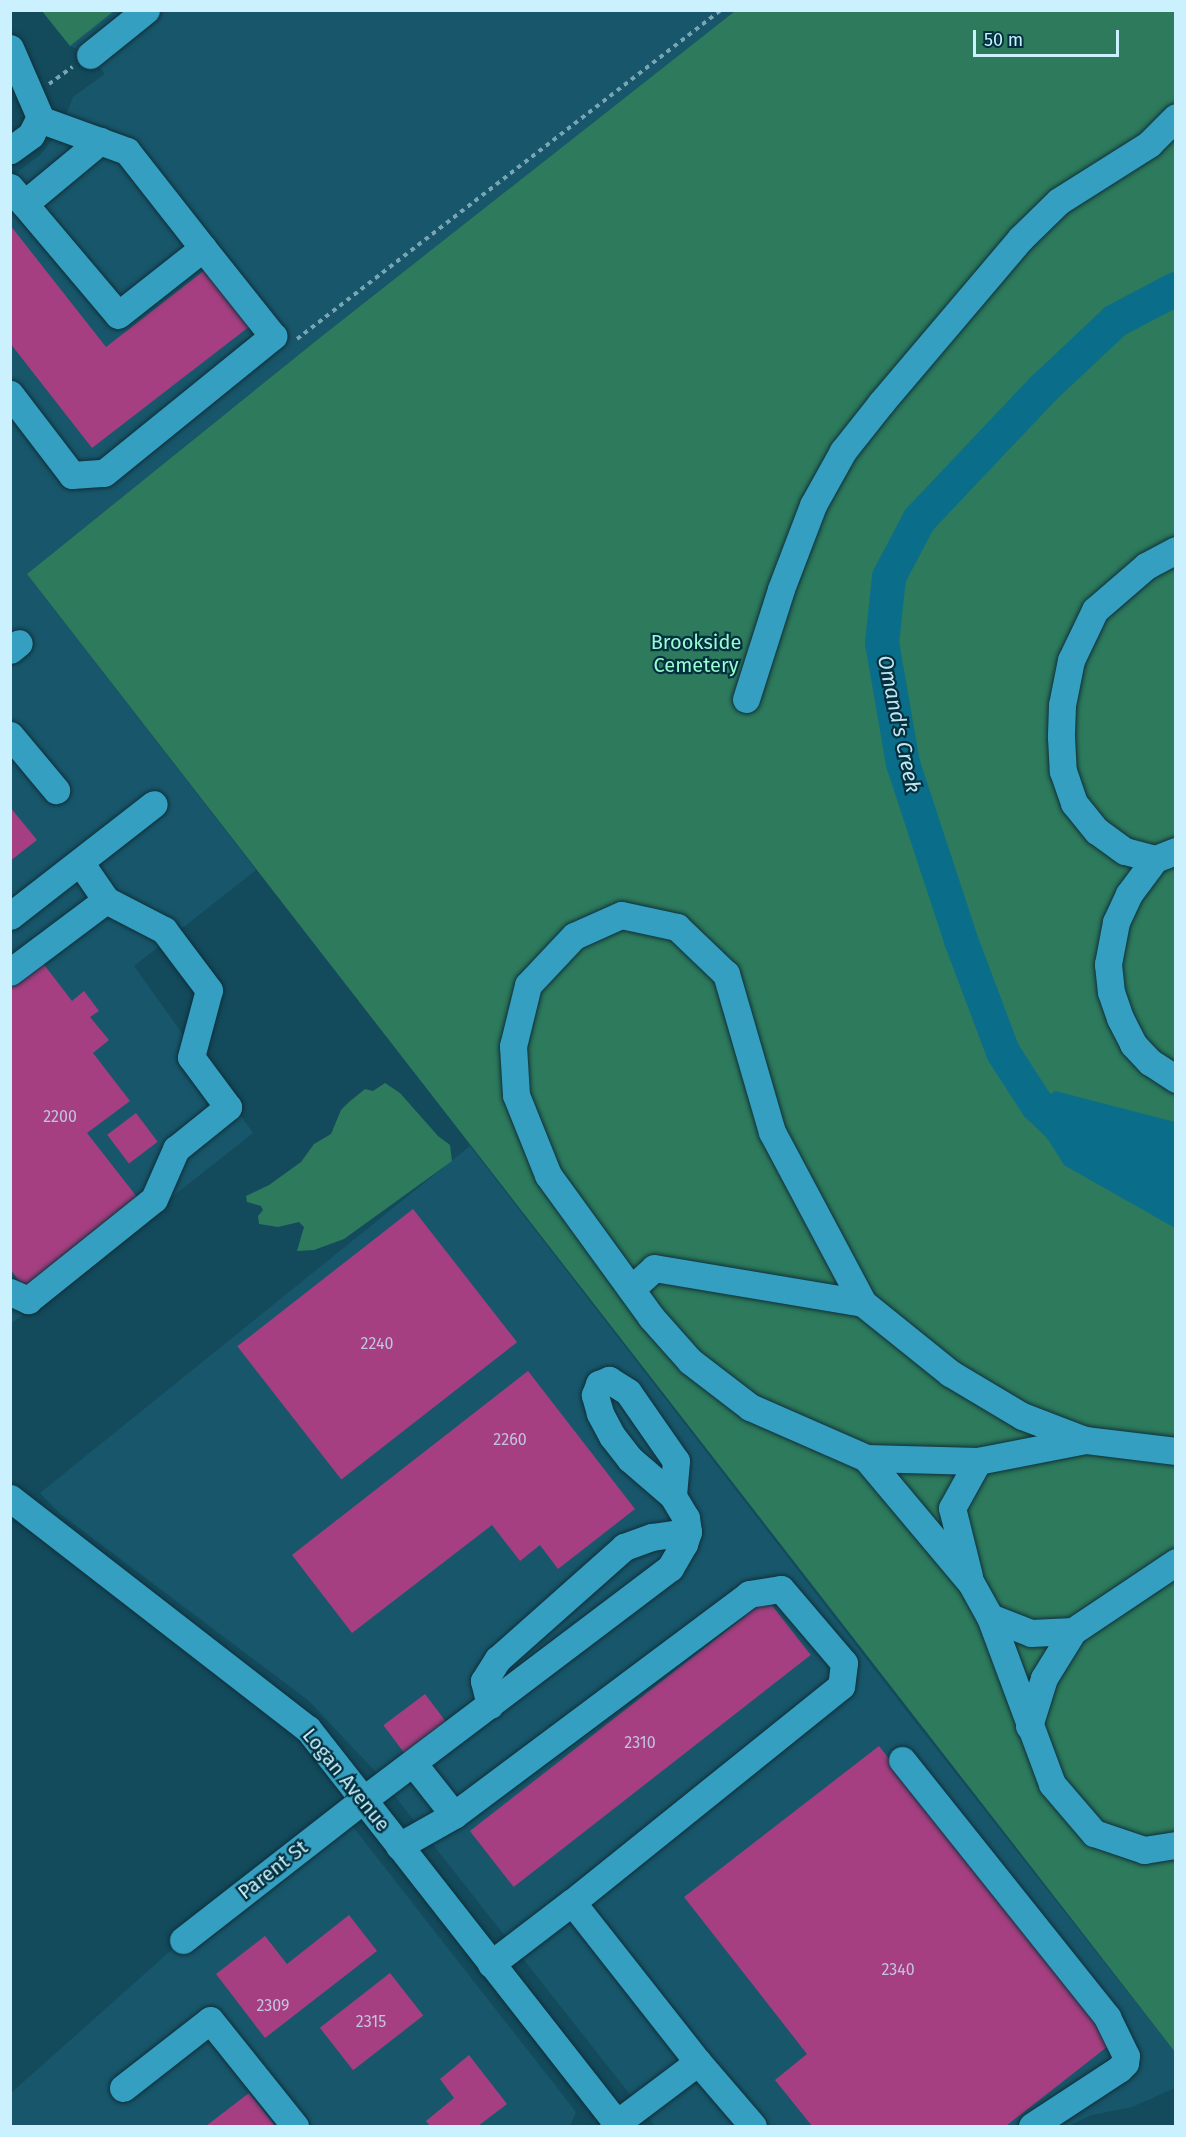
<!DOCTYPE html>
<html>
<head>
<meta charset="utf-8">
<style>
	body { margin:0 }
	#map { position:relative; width:1186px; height:2137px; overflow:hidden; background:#134b5d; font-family:"Fira Sans",sans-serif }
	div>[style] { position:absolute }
	.built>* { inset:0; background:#18576b }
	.green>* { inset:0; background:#2d7a5c }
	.water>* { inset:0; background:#0a6e8b }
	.river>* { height:34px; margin:-17px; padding:0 17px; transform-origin:17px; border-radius:17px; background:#0a6e8b }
	.building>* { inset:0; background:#a53f81; transform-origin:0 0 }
	.path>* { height:4px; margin-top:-2px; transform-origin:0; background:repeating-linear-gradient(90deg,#77a5b4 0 4.5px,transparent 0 9px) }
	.roads { filter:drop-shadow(0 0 2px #0f2f3a) drop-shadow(0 0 2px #0f2f3a) }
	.minor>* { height:27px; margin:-13.5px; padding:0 13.5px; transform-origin:13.5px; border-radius:13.5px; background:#359fc1 }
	span { translate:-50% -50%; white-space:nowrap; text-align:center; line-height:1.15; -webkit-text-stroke:4.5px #01303e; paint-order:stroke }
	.number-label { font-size:16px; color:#c2c4df }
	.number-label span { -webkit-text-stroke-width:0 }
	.park-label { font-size:20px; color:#9bfcd1 }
	.street-label { font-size:20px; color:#cbf0fe }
	.water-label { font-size:21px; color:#c5e4f0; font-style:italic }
	.frame { position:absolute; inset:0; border:12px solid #cbf0fe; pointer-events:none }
	.scale { position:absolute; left:973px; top:30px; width:146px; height:27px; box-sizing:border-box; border:3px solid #cbf0fe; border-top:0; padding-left:8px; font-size:18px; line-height:21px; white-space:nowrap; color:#cbf0fe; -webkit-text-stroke:4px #01303e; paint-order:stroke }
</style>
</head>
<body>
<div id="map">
	<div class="built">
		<i style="clip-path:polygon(42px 11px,735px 11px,322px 336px,27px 574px,256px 870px,134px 966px,253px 1133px,11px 1324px,11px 177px,40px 155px,60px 131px,73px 97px,105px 74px,90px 55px,70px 46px)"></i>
		<i style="clip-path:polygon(470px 1146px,915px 1722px,1175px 2052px,1175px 2088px,1132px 2107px,1092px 2115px,1068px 2126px,655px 2126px,375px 1771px,308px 1700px,58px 1512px,40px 1493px)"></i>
		<i style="clip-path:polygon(335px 1804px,576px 2112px,570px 2126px,11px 2126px,10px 2094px)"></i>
	</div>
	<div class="green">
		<i style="clip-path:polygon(42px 11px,114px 11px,70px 46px)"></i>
		<i style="clip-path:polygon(735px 11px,1175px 11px,1175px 2052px,27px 574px,322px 336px)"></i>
		<i style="clip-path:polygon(385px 1083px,400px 1093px,438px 1136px,450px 1145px,452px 1161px,344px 1239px,314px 1250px,297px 1251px,304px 1227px,299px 1222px,278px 1227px,259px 1224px,258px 1216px,263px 1210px,261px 1206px,247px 1202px,246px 1196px,269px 1185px,301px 1162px,314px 1144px,331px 1134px,341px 1110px,349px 1102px,365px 1089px,373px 1091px)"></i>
	</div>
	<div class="water">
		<i style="clip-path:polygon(1055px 1091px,1175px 1122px,1175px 1228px,1064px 1165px,1036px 1120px,1037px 1105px)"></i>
	</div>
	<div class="river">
		<i style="left:1074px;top:1132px;width:14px;rotate:-163deg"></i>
		<i style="left:1061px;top:1128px;width:33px;rotate:-136deg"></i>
		<i style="left:1037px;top:1105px;width:63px;rotate:-122.7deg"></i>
		<i style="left:1003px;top:1052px;width:120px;rotate:-110.6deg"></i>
		<i style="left:961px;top:940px;width:185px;rotate:-108.2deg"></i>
		<i style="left:903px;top:764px;width:123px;rotate:-99.8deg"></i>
		<i style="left:882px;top:643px;width:66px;rotate:-83.9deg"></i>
		<i style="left:889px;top:577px;width:64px;rotate:-62.2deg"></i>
		<i style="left:919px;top:520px;width:182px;rotate:-46.6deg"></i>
		<i style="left:1044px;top:388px;width:98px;rotate:-43.3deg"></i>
		<i style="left:1115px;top:321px;width:69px;rotate:-27.7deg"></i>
	</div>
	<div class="building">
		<i style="clip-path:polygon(10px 225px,106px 347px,206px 269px,250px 326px,92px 448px,10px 343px)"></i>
		<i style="clip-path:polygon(10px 807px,37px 840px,10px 861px)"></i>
		<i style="clip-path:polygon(42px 962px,72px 1001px,84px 991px,99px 1011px,90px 1017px,109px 1040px,93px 1053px,130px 1101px,87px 1133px,137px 1197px,24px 1287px,10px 1269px,10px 986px)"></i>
		<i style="left:136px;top:1113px;width:36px;height:36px;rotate:53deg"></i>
		<i style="left:413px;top:1209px;width:169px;height:223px;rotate:52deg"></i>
		<i style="clip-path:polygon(528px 1371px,635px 1509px,558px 1569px,540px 1545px,520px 1561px,492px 1525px,352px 1633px,292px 1555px)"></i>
		<i style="left:767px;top:1599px;width:71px;height:377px;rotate:52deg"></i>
		<i style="left:425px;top:1694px;width:38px;height:52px;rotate:53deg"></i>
		<i style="clip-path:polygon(879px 1746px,1112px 2043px,1006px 2126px,812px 2126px,775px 2080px,807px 2054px,684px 1897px)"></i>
		<i style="clip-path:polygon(349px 1915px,377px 1951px,265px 2038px,216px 1974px,265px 1936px,287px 1964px)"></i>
		<i style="left:390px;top:1973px;width:54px;height:89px;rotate:52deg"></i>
		<i style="clip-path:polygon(469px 2055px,507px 2104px,478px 2126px,430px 2126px,426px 2121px,454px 2098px,440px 2079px)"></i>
		<i style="clip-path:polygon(249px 2093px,275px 2126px,206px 2126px)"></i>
	</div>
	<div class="path">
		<i style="left:49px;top:84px;width:29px;rotate:-36deg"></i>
		<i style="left:297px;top:339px;width:537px;rotate:-37.81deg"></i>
	</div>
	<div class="roads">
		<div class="minor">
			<i style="left:10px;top:48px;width:75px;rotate:66.5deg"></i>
			<i style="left:40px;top:117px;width:20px;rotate:117deg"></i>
			<i style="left:31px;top:135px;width:26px;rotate:144deg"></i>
			<i style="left:90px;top:55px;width:72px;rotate:-38.8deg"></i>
			<i style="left:10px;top:187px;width:167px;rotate:49.8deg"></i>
			<i style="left:118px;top:315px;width:108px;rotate:-38.2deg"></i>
			<i style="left:203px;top:248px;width:123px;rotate:-128.1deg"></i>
			<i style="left:127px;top:151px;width:94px;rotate:-160deg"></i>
			<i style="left:24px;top:204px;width:99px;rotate:-39.7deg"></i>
			<i style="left:10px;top:394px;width:102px;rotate:52.6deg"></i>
			<i style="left:72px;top:475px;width:32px;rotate:-4deg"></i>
			<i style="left:104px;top:473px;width:218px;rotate:-39deg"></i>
			<i style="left:273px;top:336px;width:112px;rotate:-128.5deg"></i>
			<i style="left:1176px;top:550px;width:34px;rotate:152deg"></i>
			<i style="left:1146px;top:566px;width:67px;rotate:139.2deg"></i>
			<i style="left:1095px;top:610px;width:55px;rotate:115.6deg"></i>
			<i style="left:1071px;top:660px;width:46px;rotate:101.3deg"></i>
			<i style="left:1062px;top:705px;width:32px;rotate:92deg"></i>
			<i style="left:1061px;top:737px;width:34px;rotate:87deg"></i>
			<i style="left:1063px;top:771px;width:34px;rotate:71deg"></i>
			<i style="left:1074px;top:803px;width:36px;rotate:51deg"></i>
			<i style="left:1097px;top:831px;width:34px;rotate:36deg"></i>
			<i style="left:1125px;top:851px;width:31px;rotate:15deg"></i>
			<i style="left:1155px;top:859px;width:22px;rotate:-21deg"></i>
			<i style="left:10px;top:650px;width:11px;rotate:-38deg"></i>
			<i style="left:746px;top:699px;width:115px;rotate:-72.3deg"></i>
			<i style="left:781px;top:589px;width:90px;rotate:-69.1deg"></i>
			<i style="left:813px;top:505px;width:62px;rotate:-60.9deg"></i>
			<i style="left:843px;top:451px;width:61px;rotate:-51.6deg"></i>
			<i style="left:881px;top:403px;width:215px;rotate:-49.7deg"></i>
			<i style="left:1020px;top:239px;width:54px;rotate:-44.3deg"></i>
			<i style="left:1059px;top:201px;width:107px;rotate:-32.3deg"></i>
			<i style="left:1149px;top:144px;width:38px;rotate:-45deg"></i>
			<i style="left:10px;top:735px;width:72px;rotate:50.1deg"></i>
			<i style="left:1155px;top:859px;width:44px;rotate:126.6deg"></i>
			<i style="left:1129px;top:894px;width:31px;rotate:115deg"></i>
			<i style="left:1116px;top:922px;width:43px;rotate:100.8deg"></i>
			<i style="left:1108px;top:964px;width:28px;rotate:84deg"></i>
			<i style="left:1111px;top:992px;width:28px;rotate:71deg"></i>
			<i style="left:1120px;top:1018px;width:29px;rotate:63deg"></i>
			<i style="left:1133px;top:1044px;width:25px;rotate:47deg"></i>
			<i style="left:1150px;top:1062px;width:31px;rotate:33deg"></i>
			<i style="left:10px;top:916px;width:182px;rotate:-37.9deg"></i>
			<i style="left:10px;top:972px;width:120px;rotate:-36.9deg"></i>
			<i style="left:106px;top:900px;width:46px;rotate:-124.4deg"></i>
			<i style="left:631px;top:1289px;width:31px;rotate:-42deg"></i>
			<i style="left:654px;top:1268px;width:212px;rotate:9.5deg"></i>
			<i style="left:10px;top:1292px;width:20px;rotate:24deg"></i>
			<i style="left:28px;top:1300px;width:161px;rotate:-38.7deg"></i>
			<i style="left:154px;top:1199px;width:55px;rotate:-66.3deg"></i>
			<i style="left:176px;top:1149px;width:67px;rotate:-38.9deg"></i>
			<i style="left:228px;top:1107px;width:62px;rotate:-126.5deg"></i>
			<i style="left:191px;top:1057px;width:69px;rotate:-75deg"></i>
			<i style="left:209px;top:990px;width:75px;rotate:-126.9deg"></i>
			<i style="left:164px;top:930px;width:65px;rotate:-152.7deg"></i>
			<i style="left:1176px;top:1451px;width:92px;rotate:-173.1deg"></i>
			<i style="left:1085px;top:1440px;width:67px;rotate:-159.1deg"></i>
			<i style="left:1022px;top:1416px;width:84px;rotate:-149.2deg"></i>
			<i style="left:950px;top:1373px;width:112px;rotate:-141.2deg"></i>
			<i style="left:863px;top:1303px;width:194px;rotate:-118deg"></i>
			<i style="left:772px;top:1132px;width:165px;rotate:-106.2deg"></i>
			<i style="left:726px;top:974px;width:68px;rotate:-136.2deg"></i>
			<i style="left:677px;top:927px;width:57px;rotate:-167.9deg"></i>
			<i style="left:621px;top:915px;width:51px;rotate:155.9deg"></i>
			<i style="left:574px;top:936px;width:67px;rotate:133.2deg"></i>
			<i style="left:528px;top:985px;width:63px;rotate:103.8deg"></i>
			<i style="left:513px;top:1046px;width:49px;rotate:86.5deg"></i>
			<i style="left:516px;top:1095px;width:86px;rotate:68.2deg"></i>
			<i style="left:548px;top:1175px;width:175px;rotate:54deg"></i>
			<i style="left:651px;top:1317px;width:59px;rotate:48.4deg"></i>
			<i style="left:690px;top:1361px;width:76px;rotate:37.5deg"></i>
			<i style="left:750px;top:1407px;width:127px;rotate:23.7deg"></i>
			<i style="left:866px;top:1458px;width:163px;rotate:50deg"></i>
			<i style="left:971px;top:1583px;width:39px;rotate:61deg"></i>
			<i style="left:990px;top:1617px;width:178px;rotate:69.6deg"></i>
			<i style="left:1052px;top:1784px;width:65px;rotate:49.4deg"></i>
			<i style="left:1094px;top:1833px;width:53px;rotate:18.8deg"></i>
			<i style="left:1144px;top:1850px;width:32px;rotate:-9deg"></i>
			<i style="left:866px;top:1458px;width:112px;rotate:1.5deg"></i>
			<i style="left:10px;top:1498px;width:377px;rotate:37.8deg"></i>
			<i style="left:308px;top:1729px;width:504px;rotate:51.93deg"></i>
			<i style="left:969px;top:1576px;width:70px;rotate:-104deg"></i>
			<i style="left:952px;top:1508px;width:54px;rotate:-61deg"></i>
			<i style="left:978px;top:1461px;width:109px;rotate:-11.1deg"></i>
			<i style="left:990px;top:1617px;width:44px;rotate:21.3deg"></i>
			<i style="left:1031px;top:1633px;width:42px;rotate:-2.7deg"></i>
			<i style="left:1073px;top:1631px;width:124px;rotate:-33.8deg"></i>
			<i style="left:490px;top:1705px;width:25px;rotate:-104deg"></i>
			<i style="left:484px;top:1681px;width:26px;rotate:-58deg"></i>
			<i style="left:498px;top:1659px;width:169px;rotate:-41.6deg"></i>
			<i style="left:624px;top:1547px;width:30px;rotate:-20deg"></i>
			<i style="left:652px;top:1537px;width:36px;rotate:-8deg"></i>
			<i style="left:1029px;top:1726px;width:50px;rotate:-72.6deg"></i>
			<i style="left:1044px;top:1678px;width:55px;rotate:-58.3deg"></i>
			<i style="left:902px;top:1760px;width:329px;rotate:51.4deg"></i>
			<i style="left:1107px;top:2017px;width:43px;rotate:64deg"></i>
			<i style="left:1126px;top:2056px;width:7px;rotate:98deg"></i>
			<i style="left:1125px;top:2063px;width:8px;rotate:135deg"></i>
			<i style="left:1119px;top:2069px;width:104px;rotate:146.8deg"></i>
			<i style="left:413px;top:1763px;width:66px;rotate:51.7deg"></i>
			<i style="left:399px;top:1846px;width:63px;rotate:-29.4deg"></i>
			<i style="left:454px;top:1815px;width:369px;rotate:-36.8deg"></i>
			<i style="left:749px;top:1594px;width:32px;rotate:-9deg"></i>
			<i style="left:781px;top:1589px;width:97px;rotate:49.6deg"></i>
			<i style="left:844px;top:1663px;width:23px;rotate:97deg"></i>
			<i style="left:841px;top:1686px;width:345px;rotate:141.2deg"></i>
			<i style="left:183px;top:1940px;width:228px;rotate:-37.9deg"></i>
			<i style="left:363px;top:1800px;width:385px;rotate:-37.1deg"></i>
			<i style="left:670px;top:1568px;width:28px;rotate:-60deg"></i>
			<i style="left:684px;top:1544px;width:13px;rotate:-72deg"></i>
			<i style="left:688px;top:1532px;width:14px;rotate:-98deg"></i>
			<i style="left:686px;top:1518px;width:26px;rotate:-121deg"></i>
			<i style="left:673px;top:1496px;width:57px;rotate:-139.3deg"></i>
			<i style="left:630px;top:1459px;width:29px;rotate:-128deg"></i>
			<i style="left:612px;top:1436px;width:26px;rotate:-118deg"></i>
			<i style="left:600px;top:1413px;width:19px;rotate:-106deg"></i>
			<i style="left:595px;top:1395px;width:12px;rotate:-70deg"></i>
			<i style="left:599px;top:1384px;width:11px;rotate:-22deg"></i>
			<i style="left:609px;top:1380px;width:22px;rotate:32deg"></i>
			<i style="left:628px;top:1392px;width:84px;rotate:55.2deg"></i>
			<i style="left:676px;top:1461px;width:35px;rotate:95deg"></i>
			<i style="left:491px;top:1964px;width:102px;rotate:-37.4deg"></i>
			<i style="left:572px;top:1902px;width:204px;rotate:51.8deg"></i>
			<i style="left:698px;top:2062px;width:106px;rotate:143deg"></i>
			<i style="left:698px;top:2062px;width:84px;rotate:49.3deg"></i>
			<i style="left:123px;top:2088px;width:110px;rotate:-38deg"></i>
			<i style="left:210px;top:2020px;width:136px;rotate:51.3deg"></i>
		</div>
	</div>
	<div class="number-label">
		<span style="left:60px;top:1117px">2200</span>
		<span style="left:377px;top:1344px">2240</span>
		<span style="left:510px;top:1440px">2260</span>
		<span style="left:640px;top:1743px">2310</span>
		<span style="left:898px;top:1970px">2340</span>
		<span style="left:273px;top:2006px">2309</span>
		<span style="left:371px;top:2022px">2315</span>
	</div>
	<div class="park-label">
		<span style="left:696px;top:654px">Brookside<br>Cemetery</span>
	</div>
	<div class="street-label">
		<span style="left:346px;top:1780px;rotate:51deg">Logan Avenue</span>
		<span style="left:273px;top:1870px;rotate:-38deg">Parent St</span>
	</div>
	<div class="water-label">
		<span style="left:899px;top:724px;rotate:78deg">Omand's Creek</span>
	</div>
	<div class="frame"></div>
	<div class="scale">50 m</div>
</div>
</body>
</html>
